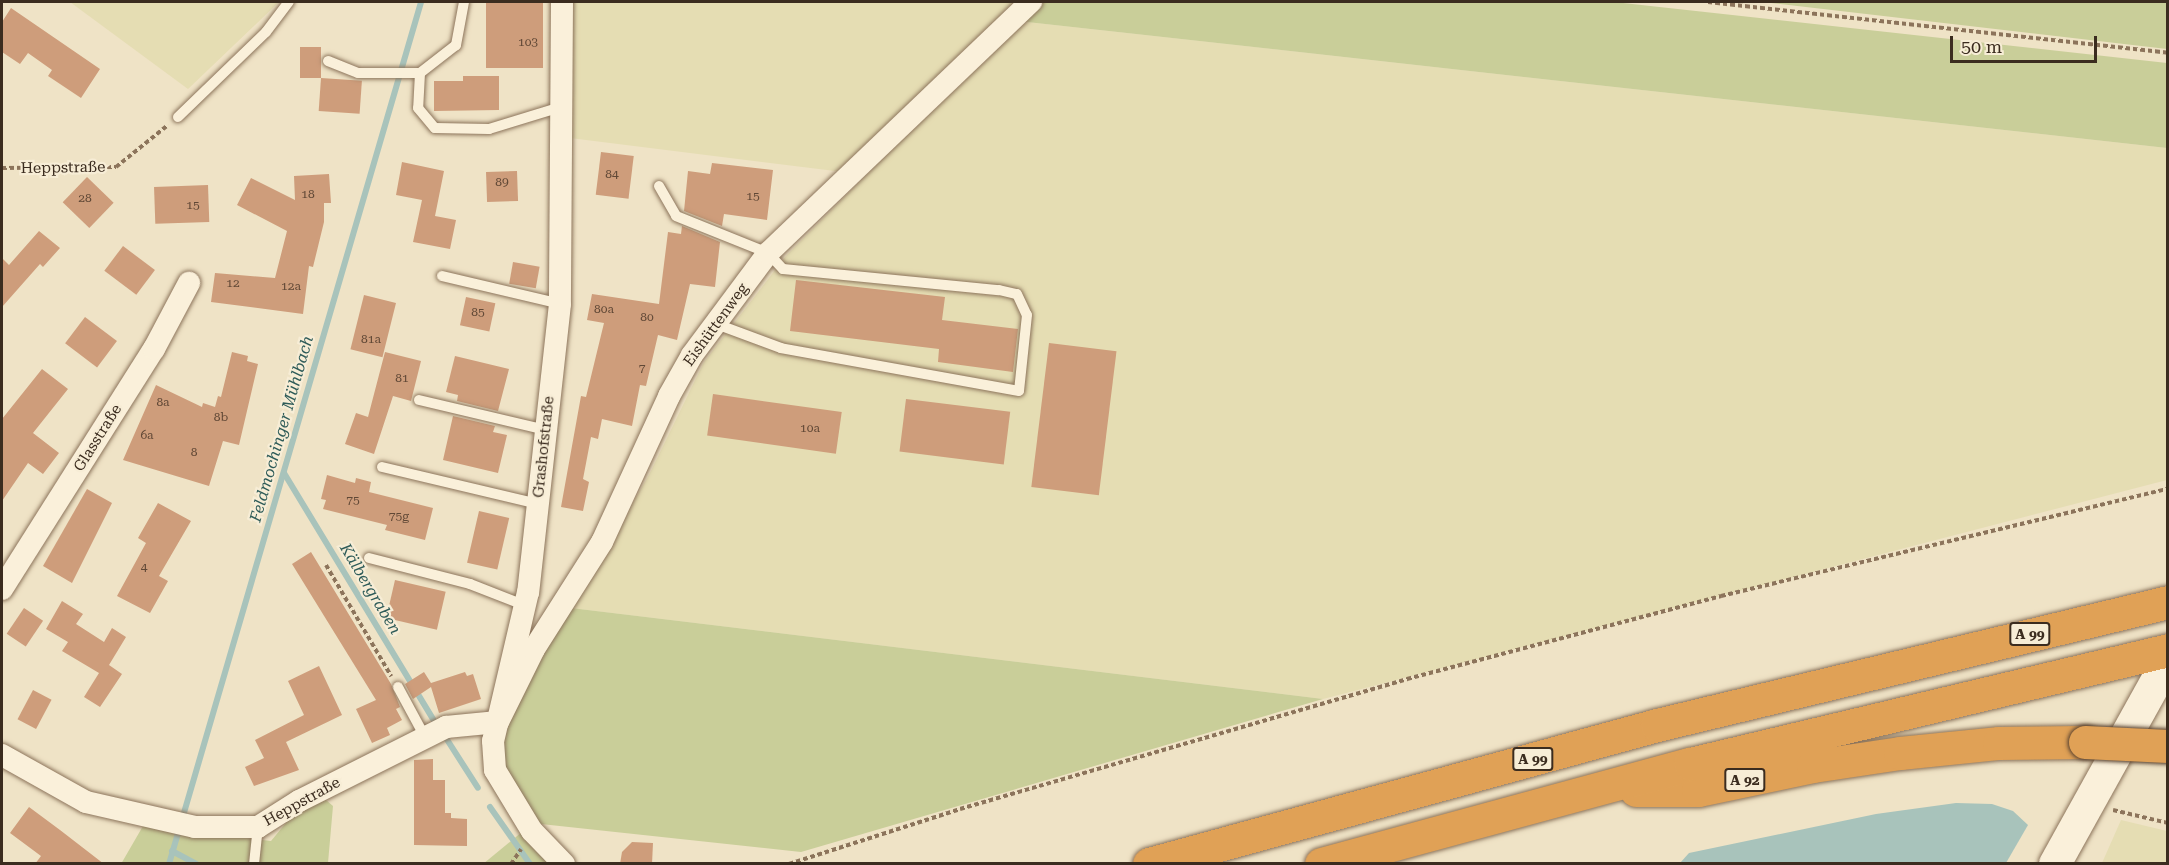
<!DOCTYPE html>
<html>
<head>
<meta charset="utf-8">
<style>
	body { margin:0 }
	#map { position:relative; width:2169px; height:865px; overflow:hidden; background:#efe3c6; font-family:"Roboto Serif",serif }
	div>[style] { position:absolute }
	.farmland>* { inset:0; background:#e5ddb3 }
	.green>* { inset:0; background:#c9ce99 }
	.water>* { inset:0; background:#a8c3bb }
	.stream>* { height:6px; margin:-3px; padding:0 3px; transform-origin:3px; border-radius:3px; background:#a8c3bb }
	.building>* { inset:0; background:#ce9d7b; transform-origin:0 0 }
	.path>* { height:4px; margin-top:-2px; transform-origin:0; background:repeating-linear-gradient(90deg,#8c745b 0 4.5px,transparent 0 7.5px) }
	.roads { filter:drop-shadow(0 0 2px #8c745b) drop-shadow(0 0 2px #8c745b) }
	.lane>* { height:10px; margin:-5px; padding:0 5px; transform-origin:5px; border-radius:5px; background:#faf0da }
	.street>* { height:22px; margin:-11px; padding:0 11px; transform-origin:11px; border-radius:11px; background:#faf0da }
	.secondary>* { height:32px; margin:-16px; padding:0 16px; transform-origin:16px; border-radius:16px; background:#faf0da }
	.highway>* { height:33px; margin:-16.5px; padding:0 16.5px; transform-origin:16.5px; border-radius:16.5px; background:#e0a156 }
	.bridges { filter:drop-shadow(0 0 2px #59422f) drop-shadow(0 0 2px #59422f) }
	.highway-bridge>* { height:33px; margin:-16.5px; padding:0 16.5px; transform-origin:16.5px; border-radius:16.5px; background:#e0a156 }
	span { translate:-50% -50%; white-space:nowrap; text-align:center; line-height:1.15; -webkit-text-stroke:4.5px #f7edd6; paint-order:stroke }
	.number-label { font-size:12px; color:#604836 }
	.number-label span { -webkit-text-stroke-width:0 }
	.shield-label span { padding:2px 4px; background:#f7edd6; border:2px solid; border-radius:4px; -webkit-text-stroke-width:0 }
	.shield-label { font-size:14px; color:#3b2c1f; font-weight:700 }
	.street-label { font-size:15px; color:#3b2c1f }
	.water-label { font-size:16px; color:#2e5b58; font-style:italic }
	.frame { position:absolute; inset:0; border:3px solid #3b2c1f; pointer-events:none }
	.scale { position:absolute; left:1950px; top:36px; width:147px; height:27px; box-sizing:border-box; border:3px solid #3b2c1f; border-top:0; padding-left:8px; font-size:18px; line-height:21px; white-space:nowrap; color:#3b2c1f; -webkit-text-stroke:4px #f7edd6; paint-order:stroke }
</style>
</head>
<body>
<div id="map">
	<div class="farmland">
		<i style="clip-path:polygon(70px 2px,279px 2px,188px 89px)"></i>
		<i style="clip-path:polygon(572px 2px,1016px 2px,843px 172px,570px 138px)"></i>
		<i style="clip-path:polygon(1018px 21px,2167px 148px,2167px 480px,1323px 699px,571px 608px,649px 475px,704px 362px,786px 256px)"></i>
		<i style="clip-path:polygon(2121px 820px,2167px 831px,2167px 863px,2102px 863px)"></i>
	</div>
	<div class="green">
		<i style="clip-path:polygon(1039px 2px,1614px 2px,2167px 63px,2167px 148px,1018px 21px)"></i>
		<i style="clip-path:polygon(1762px 2px,2167px 2px,2167px 49px)"></i>
		<i style="clip-path:polygon(571px 608px,1323px 699px,801px 852px,541px 824px,522px 805px,505px 774px,503px 745px,514px 704px)"></i>
		<i style="clip-path:polygon(326px 800px,333px 806px,328px 863px,121px 864px,143px 826px,271px 841px,295px 812px)"></i>
		<i style="clip-path:polygon(522px 832px,550px 864px,483px 864px)"></i>
	</div>
	<div class="water">
		<i style="clip-path:polygon(1956px 803px,1992px 804px,2013px 811px,2028px 825px,2006px 863px,1680px 863px,1689px 853px,1876px 814px)"></i>
	</div>
	<div class="stream">
		<i style="left:284px;top:473px;width:288px;rotate:58.8deg"></i>
		<i style="left:446px;top:738px;width:59px;rotate:57.4deg"></i>
		<i style="left:490px;top:807px;width:70px;rotate:54.9deg"></i>
		<i style="left:172px;top:851px;width:27px;rotate:28deg"></i>
		<i style="left:169px;top:864px;width:898px;rotate:-73.7deg"></i>
	</div>
	<div class="building">
		<i style="left:486px;top:2px;width:57px;height:66px"></i>
		<i style="clip-path:polygon(11px 8px,100px 69px,81px 98px,48px 76px,52px 70px,28px 53px,20px 64px,2px 52px,2px 22px)"></i>
		<i style="left:300px;top:47px;width:21px;height:31px"></i>
		<i style="clip-path:polygon(463px 76px,499px 76px,499px 110px,434px 111px,434px 81px,463px 81px)"></i>
		<i style="left:321px;top:78px;width:41px;height:33px;rotate:4deg"></i>
		<i style="left:601px;top:152px;width:33px;height:43px;rotate:7deg"></i>
		<i style="clip-path:polygon(402px 162px,444px 171px,435px 216px,456px 220px,450px 249px,413px 242px,422px 200px,396px 195px)"></i>
		<i style="clip-path:polygon(712px 163px,773px 170px,767px 220px,724px 214px,722px 226px,684px 211px,688px 171px,710px 174px)"></i>
		<i style="left:517px;top:171px;width:30px;height:31px;rotate:88deg"></i>
		<i style="clip-path:polygon(329px 174px,331px 203px,324px 203px,324px 222px,313px 267px,309px 266px,303px 314px,211px 302px,215px 273px,275px 278px,287px 231px,237px 205px,251px 178px,295px 200px,294px 176px)"></i>
		<i style="left:87px;top:177px;width:37px;height:35px;rotate:44deg"></i>
		<i style="left:208px;top:185px;width:37px;height:54px;rotate:88deg"></i>
		<i style="clip-path:polygon(682px 226px,720px 242px,715px 287px,690px 284px,677px 340px,658px 335px,646px 386px,640px 385px,632px 426px,602px 419px,598px 439px,591px 437px,583px 479px,589px 482px,583px 511px,561px 507px,581px 396px,586px 397px,604px 323px,587px 320px,592px 294px,659px 304px,668px 232px,681px 234px)"></i>
		<i style="clip-path:polygon(39px 231px,60px 248px,43px 267px,40px 264px,2px 307px,2px 258px,9px 265px)"></i>
		<i style="left:123px;top:246px;width:40px;height:31px;rotate:37deg"></i>
		<i style="left:513px;top:262px;width:27px;height:22px;rotate:10deg"></i>
		<i style="clip-path:polygon(796px 280px,945px 297px,942px 320px,1018px 329px,1013px 372px,938px 362px,939px 349px,790px 331px)"></i>
		<i style="left:364px;top:295px;width:33px;height:56px;rotate:14deg"></i>
		<i style="left:466px;top:297px;width:30px;height:29px;rotate:12deg"></i>
		<i style="left:85px;top:317px;width:40px;height:33px;rotate:37deg"></i>
		<i style="left:1049px;top:343px;width:68px;height:145px;rotate:7deg"></i>
		<i style="clip-path:polygon(232px 352px,248px 356px,247px 361px,258px 364px,239px 445px,223px 441px,209px 486px,123px 460px,156px 385px,202px 407px,203px 403px,215px 407px,218px 396px,221px 397px)"></i>
		<i style="clip-path:polygon(385px 352px,421px 361px,411px 401px,393px 396px,374px 454px,345px 444px,356px 413px,368px 417px)"></i>
		<i style="clip-path:polygon(455px 356px,509px 369px,498px 411px,457px 401px,458px 395px,446px 392px)"></i>
		<i style="clip-path:polygon(42px 369px,68px 389px,33px 433px,59px 453px,43px 474px,28px 463px,2px 501px,2px 419px)"></i>
		<i style="left:713px;top:394px;width:130px;height:42px;rotate:8deg"></i>
		<i style="left:906px;top:399px;width:105px;height:53px;rotate:7deg"></i>
		<i style="clip-path:polygon(453px 416px,495px 426px,493px 432px,507px 435px,498px 473px,443px 460px)"></i>
		<i style="clip-path:polygon(327px 475px,355px 483px,356px 478px,371px 482px,369px 492px,433px 508px,425px 540px,385px 530px,387px 525px,323px 509px,326px 500px,321px 499px)"></i>
		<i style="clip-path:polygon(87px 489px,112px 503px,72px 583px,43px 566px)"></i>
		<i style="clip-path:polygon(158px 503px,191px 521px,159px 576px,168px 581px,150px 613px,117px 596px,146px 543px,138px 538px)"></i>
		<i style="left:479px;top:511px;width:31px;height:53px;rotate:13deg"></i>
		<i style="clip-path:polygon(311px 552px,391px 684px,400px 707px,396px 709px,402px 720px,387px 728px,390px 735px,372px 743px,356px 709px,376px 700px,292px 564px)"></i>
		<i style="left:395px;top:580px;width:52px;height:39px;rotate:13deg"></i>
		<i style="clip-path:polygon(62px 601px,83px 614px,76px 624px,104px 642px,112px 628px,126px 637px,109px 665px,122px 674px,100px 707px,84px 697px,99px 673px,62px 651px,68px 642px,46px 629px)"></i>
		<i style="left:24px;top:608px;width:23px;height:31px;rotate:34deg"></i>
		<i style="clip-path:polygon(319px 666px,342px 715px,286px 742px,299px 770px,254px 786px,245px 767px,264px 758px,255px 740px,304px 715px,288px 681px)"></i>
		<i style="clip-path:polygon(424px 672px,431px 683px,465px 672px,467px 676px,473px 674px,481px 699px,439px 713px,431px 687px,413px 699px,405px 684px)"></i>
		<i style="left:33px;top:690px;width:21px;height:33px;rotate:28deg"></i>
		<i style="clip-path:polygon(433px 759px,433px 780px,445px 780px,445px 813px,451px 813px,451px 818px,467px 819px,467px 846px,414px 845px,414px 760px)"></i>
		<i style="clip-path:polygon(29px 807px,60px 830px,104px 864px,35px 864px,41px 856px,10px 833px)"></i>
		<i style="clip-path:polygon(632px 842px,653px 843px,652px 864px,620px 864px,622px 852px)"></i>
	</div>
	<div class="path">
		<i style="left:1708px;top:2px;width:463px;rotate:6.3deg"></i>
		<i style="left:2px;top:168px;width:114px;rotate:-0.5deg"></i>
		<i style="left:116px;top:167px;width:67px;rotate:-38.9deg"></i>
		<i style="left:326px;top:565px;width:129px;rotate:59.6deg"></i>
		<i style="left:2113px;top:810px;width:57px;rotate:13.3deg"></i>
		<i style="left:511px;top:864px;width:18px;rotate:-56deg"></i>
		<i style="left:789px;top:864px;width:180px;rotate:-17.8deg"></i>
		<i style="left:960px;top:809px;width:466px;rotate:-16.2deg"></i>
		<i style="left:1407px;top:679px;width:325px;rotate:-14.8deg"></i>
		<i style="left:1721px;top:596px;width:460px;rotate:-13.5deg"></i>
	</div>
	<div class="roads">
		<div class="lane">
			<i style="left:464px;top:2px;width:44px;rotate:100.5deg"></i>
			<i style="left:456px;top:45px;width:46px;rotate:142.1deg"></i>
			<i style="left:420px;top:73px;width:35px;rotate:93deg"></i>
			<i style="left:418px;top:108px;width:26px;rotate:50deg"></i>
			<i style="left:435px;top:128px;width:54px;rotate:1.1deg"></i>
			<i style="left:489px;top:129px;width:75px;rotate:-17deg"></i>
			<i style="left:328px;top:61px;width:32px;rotate:22deg"></i>
			<i style="left:358px;top:73px;width:62px"></i>
			<i style="left:178px;top:117px;width:122px;rotate:-44deg"></i>
			<i style="left:266px;top:32px;width:38px;rotate:-53deg"></i>
			<i style="left:659px;top:186px;width:34px;rotate:60deg"></i>
			<i style="left:676px;top:216px;width:99px;rotate:21.9deg"></i>
			<i style="left:768px;top:253px;width:22px;rotate:47deg"></i>
			<i style="left:783px;top:269px;width:217px;rotate:5.6deg"></i>
			<i style="left:999px;top:290px;width:18px;rotate:13deg"></i>
			<i style="left:1017px;top:294px;width:23px;rotate:65deg"></i>
			<i style="left:1027px;top:315px;width:76px;rotate:96deg"></i>
			<i style="left:1019px;top:391px;width:242px;rotate:-169.8deg"></i>
			<i style="left:781px;top:348px;width:69px;rotate:-159.7deg"></i>
			<i style="left:442px;top:276px;width:121px;rotate:13.3deg"></i>
			<i style="left:419px;top:400px;width:130px;rotate:13.3deg"></i>
			<i style="left:382px;top:467px;width:160px;rotate:13.3deg"></i>
			<i style="left:369px;top:558px;width:104px;rotate:14.4deg"></i>
			<i style="left:470px;top:584px;width:58px;rotate:21.3deg"></i>
			<i style="left:398px;top:687px;width:57px;rotate:61.6deg"></i>
			<i style="left:254px;top:864px;width:37px;rotate:-84deg"></i>
		</div>
		<div class="street">
			<i style="left:562px;top:2px;width:302px;rotate:90.4deg"></i>
			<i style="left:560px;top:304px;width:290px;rotate:96.3deg"></i>
			<i style="left:528px;top:592px;width:153px;rotate:103.2deg"></i>
			<i style="left:493px;top:741px;width:29px;rotate:86deg"></i>
			<i style="left:495px;top:770px;width:71px;rotate:58.8deg"></i>
			<i style="left:532px;top:831px;width:46px;rotate:45.9deg"></i>
			<i style="left:2px;top:589px;width:284px;rotate:-57.7deg"></i>
			<i style="left:154px;top:349px;width:75px;rotate:-62.1deg"></i>
			<i style="left:498px;top:722px;width:81px;rotate:-63.7deg"></i>
			<i style="left:534px;top:649px;width:127px;rotate:-57.6deg"></i>
			<i style="left:602px;top:542px;width:161px;rotate:-65.3deg"></i>
			<i style="left:669px;top:396px;width:47px;rotate:-60.7deg"></i>
			<i style="left:692px;top:355px;width:127px;rotate:-53.3deg"></i>
			<i style="left:768px;top:253px;width:364px;rotate:-43.7deg"></i>
			<i style="left:2px;top:755px;width:96px;rotate:29.2deg"></i>
			<i style="left:86px;top:802px;width:112px;rotate:12.9deg"></i>
			<i style="left:195px;top:827px;width:63px"></i>
			<i style="left:258px;top:827px;width:49px;rotate:-32.4deg"></i>
			<i style="left:299px;top:801px;width:165px;rotate:-26.7deg"></i>
			<i style="left:446px;top:727px;width:52px;rotate:-5.5deg"></i>
		</div>
		<div class="secondary">
			<i style="left:2055px;top:864px;width:233px;rotate:-61deg"></i>
		</div>
		<div class="highway">
			<i style="left:1636px;top:790px;width:62px"></i>
			<i style="left:1698px;top:790px;width:117px;rotate:-11.8deg"></i>
			<i style="left:1813px;top:766px;width:88px;rotate:-8.5deg"></i>
			<i style="left:1900px;top:753px;width:100px;rotate:-5.8deg"></i>
			<i style="left:1999px;top:743px;width:86px;rotate:-0.7deg"></i>
			<i style="left:1149px;top:864px;width:527px;rotate:-15.3deg"></i>
			<i style="left:1657px;top:725px;width:526px;rotate:-13.53deg"></i>
			<i style="left:1321px;top:864px;width:382px;rotate:-15.2deg"></i>
			<i style="left:1690px;top:764px;width:491px;rotate:-13.4deg"></i>
		</div>
	</div>
	<div class="bridges">
		<div class="highway-bridge">
			<i style="left:2085px;top:742px;width:83px;rotate:2.8deg"></i>
		</div>
	</div>
	<div class="number-label">
		<span style="left:528px;top:43px">103</span>
		<span style="left:612px;top:175px">84</span>
		<span style="left:502px;top:183px">89</span>
		<span style="left:308px;top:195px">18</span>
		<span style="left:753px;top:197px">15</span>
		<span style="left:85px;top:199px">28</span>
		<span style="left:193px;top:206px">15</span>
		<span style="left:233px;top:284px">12</span>
		<span style="left:291px;top:287px">12a</span>
		<span style="left:604px;top:310px">80a</span>
		<span style="left:478px;top:313px">85</span>
		<span style="left:647px;top:318px">80</span>
		<span style="left:371px;top:340px">81a</span>
		<span style="left:642px;top:369px">7</span>
		<span style="left:402px;top:379px">81</span>
		<span style="left:163px;top:403px">8a</span>
		<span style="left:221px;top:418px">8b</span>
		<span style="left:810px;top:429px">10a</span>
		<span style="left:147px;top:436px">6a</span>
		<span style="left:194px;top:453px">8</span>
		<span style="left:353px;top:501px">75</span>
		<span style="left:399px;top:517px">75g</span>
		<span style="left:144px;top:568px">4</span>
	</div>
	<div class="shield-label">
		<span style="left:2030px;top:634px">A 99</span>
		<span style="left:1533px;top:759px">A 99</span>
		<span style="left:1745px;top:780px">A 92</span>
	</div>
	<div class="street-label">
		<span style="left:63px;top:168px;rotate:-1deg">Heppstraße</span>
		<span style="left:716px;top:325px;rotate:-54deg">Eishüttenweg</span>
		<span style="left:98px;top:438px;rotate:-58deg">Glasstraße</span>
		<span style="left:544px;top:447px;rotate:-84deg">Grashofstraße</span>
		<span style="left:302px;top:802px;rotate:-29deg">Heppstraße</span>
	</div>
	<div class="water-label">
		<span style="left:282px;top:429px;rotate:-74deg">Feldmochinger Mühlbach</span>
		<span style="left:370px;top:589px;rotate:59deg">Kälbergraben</span>
	</div>
	<div class="frame"></div>
	<div class="scale">50 m</div>
</div>
</body>
</html>
